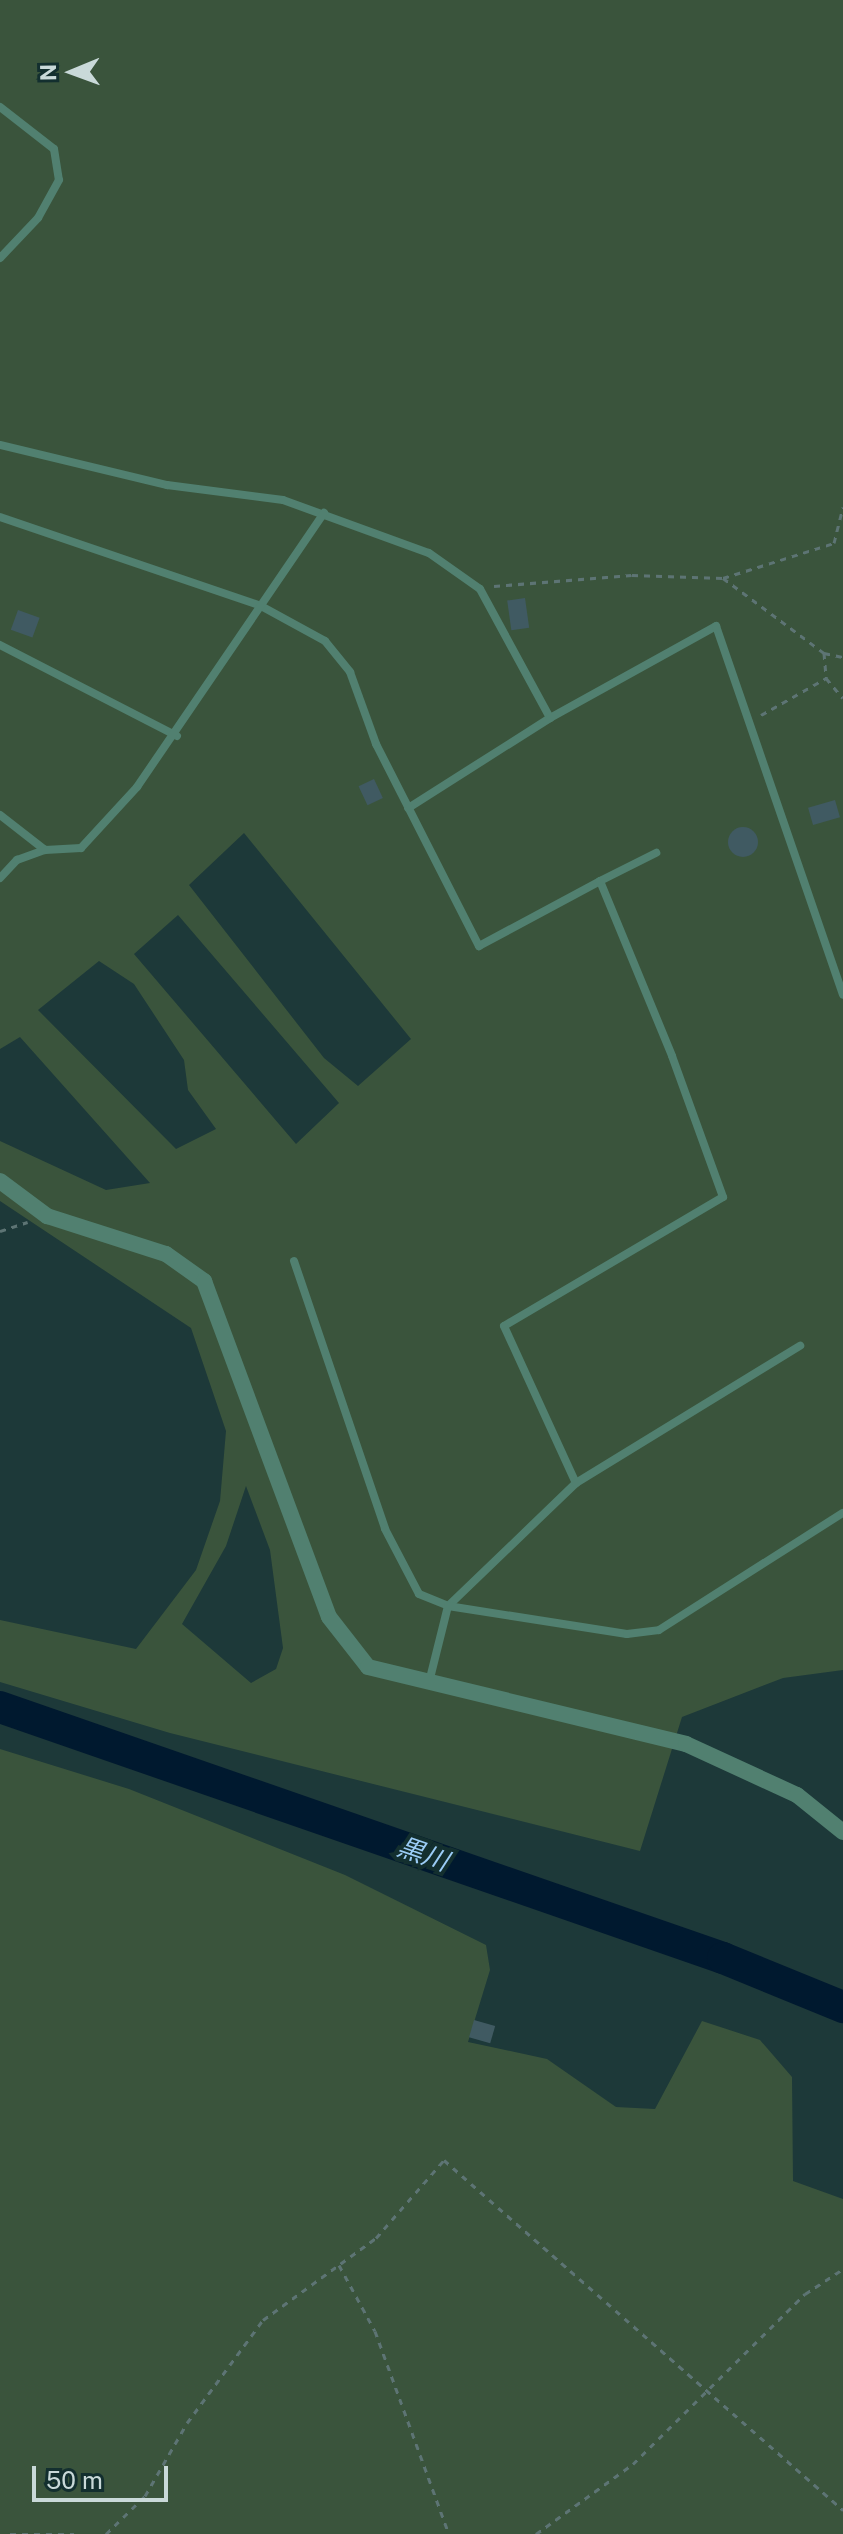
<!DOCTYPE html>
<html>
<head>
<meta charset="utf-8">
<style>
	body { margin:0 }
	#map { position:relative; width:843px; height:2534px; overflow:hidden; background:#1d3939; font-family:"Public Sans","Noto Sans JP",sans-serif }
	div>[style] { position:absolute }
	.green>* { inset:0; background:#3a543c }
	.river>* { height:32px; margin:-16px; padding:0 16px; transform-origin:16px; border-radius:16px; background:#00192f }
	.building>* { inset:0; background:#405a62; transform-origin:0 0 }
	.round { border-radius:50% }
	.path>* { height:3px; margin-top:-1.5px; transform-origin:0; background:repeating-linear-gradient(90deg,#5d7474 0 6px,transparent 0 12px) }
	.service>* { height:8px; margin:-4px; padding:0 4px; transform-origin:4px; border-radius:4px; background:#518070 }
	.minor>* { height:16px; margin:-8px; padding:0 8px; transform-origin:8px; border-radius:8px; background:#518070 }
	span { translate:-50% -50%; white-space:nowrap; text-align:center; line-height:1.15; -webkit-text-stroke:8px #132f2f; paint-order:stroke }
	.water-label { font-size:26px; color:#9bccf6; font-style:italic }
	.north { position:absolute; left:32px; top:32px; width:80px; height:80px; -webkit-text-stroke:6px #132f2f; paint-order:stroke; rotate:269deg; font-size:22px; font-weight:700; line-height:32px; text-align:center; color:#c9d9d9 }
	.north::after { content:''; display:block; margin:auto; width:28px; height:36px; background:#c9d9d9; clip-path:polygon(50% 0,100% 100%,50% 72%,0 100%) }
	.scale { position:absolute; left:32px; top:2466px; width:136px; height:36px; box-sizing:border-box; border:4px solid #c9d9d9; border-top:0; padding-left:10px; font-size:24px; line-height:28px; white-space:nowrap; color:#c9d9d9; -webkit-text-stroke:6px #132f2f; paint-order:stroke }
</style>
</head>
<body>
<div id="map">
	<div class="green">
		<i style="clip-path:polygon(evenodd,0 0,843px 0,843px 1670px,783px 1678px,682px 1717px,640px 1851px,170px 1733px,0 1682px,0 1620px,136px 1649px,196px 1570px,220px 1501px,226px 1431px,191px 1328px,0 1201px,0 1141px,106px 1190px,150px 1183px,20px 1037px,0 1049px,0 0,244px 833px,411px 1039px,358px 1086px,324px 1058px,189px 885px,244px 833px,0 0,178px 915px,339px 1103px,296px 1144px,134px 954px,178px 915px,0 0,99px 961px,134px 984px,184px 1060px,188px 1090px,216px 1129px,176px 1149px,38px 1010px,99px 961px,0 0,246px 1486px,270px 1550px,283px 1648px,276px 1669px,251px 1683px,182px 1624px,226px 1546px,246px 1486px)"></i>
		<i style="clip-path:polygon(0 1749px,129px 1789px,345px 1875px,486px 1945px,490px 1970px,468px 2042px,547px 2059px,616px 2107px,655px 2109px,702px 2021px,760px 2040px,792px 2077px,793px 2181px,843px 2199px,843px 2534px,0 2534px)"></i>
	</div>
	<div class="river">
		<i style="left:0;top:1707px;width:765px;rotate:19.15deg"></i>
		<i style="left:723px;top:1958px;width:130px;rotate:22.2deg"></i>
	</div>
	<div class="building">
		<i style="left:525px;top:598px;width:30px;height:18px;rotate:82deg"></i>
		<i style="left:18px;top:610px;width:23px;height:21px;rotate:20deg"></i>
		<i style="left:374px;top:779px;width:21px;height:17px;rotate:65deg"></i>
		<i style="left:835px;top:800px;width:18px;height:28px;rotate:74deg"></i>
		<i class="round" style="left:728px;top:827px;width:30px;height:30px"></i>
		<i style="left:474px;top:2020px;width:22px;height:18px;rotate:16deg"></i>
	</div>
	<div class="path">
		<i style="left:723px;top:578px;width:126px;rotate:36.6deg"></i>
		<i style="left:824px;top:653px;width:19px;rotate:12deg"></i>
		<i style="left:494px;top:586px;width:138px;rotate:-4.6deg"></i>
		<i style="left:632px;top:575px;width:91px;rotate:1.9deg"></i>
		<i style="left:723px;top:578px;width:116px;rotate:-17.5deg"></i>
		<i style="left:834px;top:543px;width:37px;rotate:-76deg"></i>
		<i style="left:824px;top:653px;width:25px;rotate:85deg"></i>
		<i style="left:826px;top:678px;width:26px;rotate:50deg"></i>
		<i style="left:761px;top:715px;width:75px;rotate:-29.6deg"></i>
		<i style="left:0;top:1231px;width:29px;rotate:-18deg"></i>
		<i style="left:339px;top:2265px;width:75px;rotate:61.4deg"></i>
		<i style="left:375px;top:2331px;width:216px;rotate:70deg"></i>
		<i style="left:10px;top:2534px;width:64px"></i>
		<i style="left:106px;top:2534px;width:54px;rotate:-44.3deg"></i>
		<i style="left:145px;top:2496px;width:84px;rotate:-60.1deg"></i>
		<i style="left:187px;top:2423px;width:128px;rotate:-53.6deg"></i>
		<i style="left:263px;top:2320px;width:140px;rotate:-36deg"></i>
		<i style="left:376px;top:2238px;width:103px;rotate:-48.9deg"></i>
		<i style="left:444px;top:2160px;width:531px;rotate:41.26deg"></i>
		<i style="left:536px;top:2534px;width:120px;rotate:-35.8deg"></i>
		<i style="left:633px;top:2464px;width:242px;rotate:-44.7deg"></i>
		<i style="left:805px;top:2294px;width:45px;rotate:-33.3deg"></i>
	</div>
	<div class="service">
		<i style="left:0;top:107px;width:68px;rotate:37.9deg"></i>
		<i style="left:54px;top:149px;width:31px;rotate:81deg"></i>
		<i style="left:59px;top:180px;width:43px;rotate:118.9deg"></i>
		<i style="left:38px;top:218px;width:55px;rotate:133.5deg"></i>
		<i style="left:0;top:445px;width:172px;rotate:13.5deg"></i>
		<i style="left:167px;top:485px;width:117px;rotate:7.4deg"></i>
		<i style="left:283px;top:500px;width:155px;rotate:20deg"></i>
		<i style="left:429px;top:553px;width:62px;rotate:35.2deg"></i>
		<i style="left:480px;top:589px;width:147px;rotate:61.5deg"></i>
		<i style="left:550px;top:718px;width:168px;rotate:147.6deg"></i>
		<i style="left:0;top:517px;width:276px;rotate:18.8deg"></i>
		<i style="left:261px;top:606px;width:73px;rotate:28.7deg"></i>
		<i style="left:325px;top:641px;width:40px;rotate:51deg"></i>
		<i style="left:350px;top:672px;width:77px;rotate:70.1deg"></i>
		<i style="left:376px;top:744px;width:227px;rotate:63deg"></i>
		<i style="left:479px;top:946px;width:137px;rotate:-28.2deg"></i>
		<i style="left:600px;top:881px;width:189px;rotate:67.6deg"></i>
		<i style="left:672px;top:1056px;width:150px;rotate:70.1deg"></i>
		<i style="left:723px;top:1197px;width:254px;rotate:149.5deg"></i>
		<i style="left:504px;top:1326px;width:173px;rotate:65.4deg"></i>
		<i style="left:576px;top:1483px;width:178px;rotate:136.1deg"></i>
		<i style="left:448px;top:1606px;width:78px;rotate:104deg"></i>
		<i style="left:0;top:645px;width:199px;rotate:27.2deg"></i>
		<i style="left:550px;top:718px;width:190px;rotate:-29deg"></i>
		<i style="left:716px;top:626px;width:390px;rotate:71deg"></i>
		<i style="left:0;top:815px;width:57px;rotate:37.9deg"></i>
		<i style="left:0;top:878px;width:25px;rotate:-47deg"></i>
		<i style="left:17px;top:860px;width:30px;rotate:-20deg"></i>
		<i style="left:45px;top:850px;width:36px;rotate:-3deg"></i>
		<i style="left:81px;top:848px;width:83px;rotate:-47.4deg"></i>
		<i style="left:137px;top:787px;width:332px;rotate:-55.7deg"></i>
		<i style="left:600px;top:881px;width:63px;rotate:-26.6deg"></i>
		<i style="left:294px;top:1261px;width:283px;rotate:71.2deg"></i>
		<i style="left:385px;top:1529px;width:73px;rotate:62.4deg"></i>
		<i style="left:419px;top:1594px;width:31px;rotate:22deg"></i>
		<i style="left:448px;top:1606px;width:181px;rotate:8.9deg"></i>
		<i style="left:627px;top:1634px;width:32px;rotate:-7deg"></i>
		<i style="left:659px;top:1630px;width:218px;rotate:-32.5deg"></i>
		<i style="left:576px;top:1483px;width:263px;rotate:-31.5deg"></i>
	</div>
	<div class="minor">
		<i style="left:0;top:1181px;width:59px;rotate:36.7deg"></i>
		<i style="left:47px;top:1216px;width:125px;rotate:17.7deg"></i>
		<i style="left:166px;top:1254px;width:47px;rotate:35.4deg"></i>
		<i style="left:204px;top:1281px;width:358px;rotate:69.6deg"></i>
		<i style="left:329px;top:1617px;width:63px;rotate:52deg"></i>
		<i style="left:368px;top:1667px;width:327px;rotate:13.6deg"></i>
		<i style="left:686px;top:1744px;width:122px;rotate:24.7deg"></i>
		<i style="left:797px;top:1795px;width:59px;rotate:38.8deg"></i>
	</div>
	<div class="water-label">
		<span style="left:423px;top:1854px;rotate:19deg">黒川</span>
	</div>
	<div class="north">N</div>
	<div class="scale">50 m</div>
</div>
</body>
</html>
